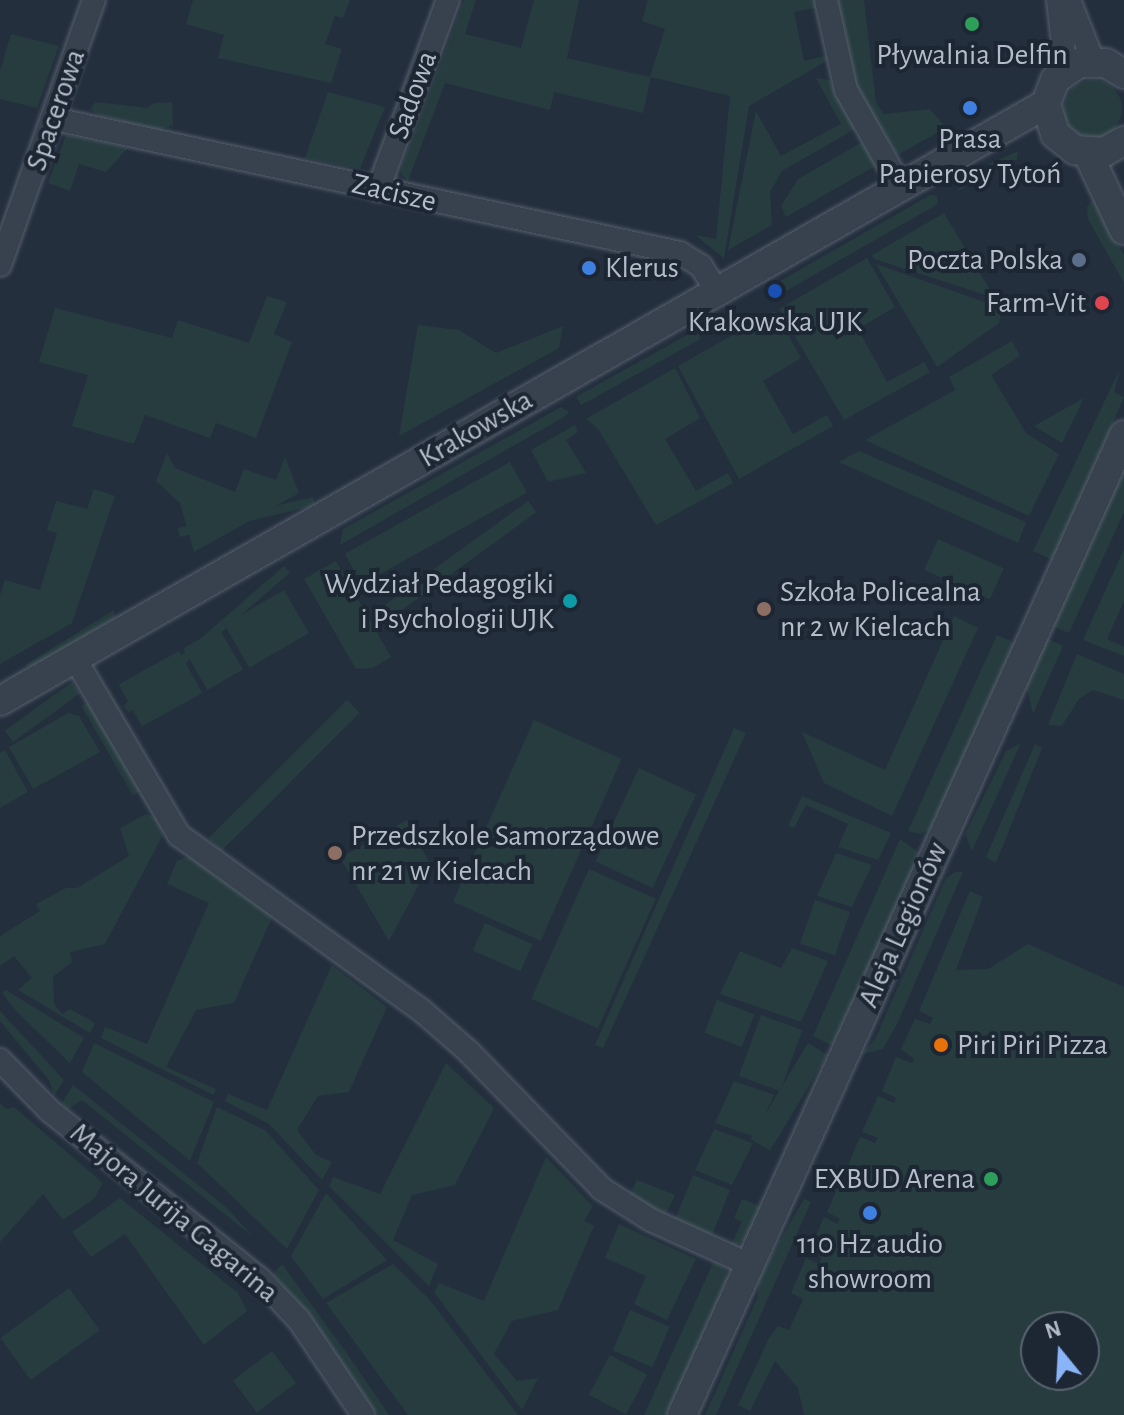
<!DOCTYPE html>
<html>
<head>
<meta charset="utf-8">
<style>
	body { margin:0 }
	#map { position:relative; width:1124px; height:1415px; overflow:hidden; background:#242f3e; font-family:"Alegreya Sans",sans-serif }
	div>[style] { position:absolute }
	.green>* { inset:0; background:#263c3f; transform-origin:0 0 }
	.round { border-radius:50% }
	.roads { filter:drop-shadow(0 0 2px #565f6c) drop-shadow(0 0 2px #565f6c) }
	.minor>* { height:22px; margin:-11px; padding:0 11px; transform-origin:11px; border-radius:11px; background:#38414e }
	.tertiary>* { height:28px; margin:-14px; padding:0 14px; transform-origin:14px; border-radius:14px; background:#38414e }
	.dots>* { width:22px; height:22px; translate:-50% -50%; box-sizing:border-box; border:4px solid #1d2633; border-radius:50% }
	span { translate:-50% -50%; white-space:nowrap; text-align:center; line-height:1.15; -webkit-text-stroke:8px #1d2633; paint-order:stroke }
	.poi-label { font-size:30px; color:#b4bcc9 }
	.right { translate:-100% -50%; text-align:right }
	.left { translate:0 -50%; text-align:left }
	.street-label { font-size:30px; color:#b4bcc9 }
	.north { position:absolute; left:1020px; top:1311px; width:80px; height:80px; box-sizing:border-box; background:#1d2633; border:2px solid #59626f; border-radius:50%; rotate:342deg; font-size:22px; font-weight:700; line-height:32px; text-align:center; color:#b4bcc9 }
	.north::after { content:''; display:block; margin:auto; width:28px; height:36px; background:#8ab4f8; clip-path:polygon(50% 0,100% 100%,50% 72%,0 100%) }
</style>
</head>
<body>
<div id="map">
	<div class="green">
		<i style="clip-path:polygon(193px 0,350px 0,343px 18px,335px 16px,325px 44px,342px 49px,331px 83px,218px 58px,224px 35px,186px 24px)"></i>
		<i style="clip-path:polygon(464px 0,476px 0,465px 34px,521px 48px,534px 0,579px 0,567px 58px,650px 77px,665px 29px,642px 21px,648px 0,819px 0,820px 7px,794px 12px,804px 61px,829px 55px,830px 59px,749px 106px,724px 258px,695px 235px,716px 239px,730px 96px,651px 77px,643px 113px,554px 92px,550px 110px,445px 83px,408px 181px,401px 174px,402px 165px)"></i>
		<i style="clip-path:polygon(837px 0,864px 0,876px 103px,884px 114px,930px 109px,946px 128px,897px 155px,853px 84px)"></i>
		<i style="clip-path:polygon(11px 34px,59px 46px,37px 108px,0 99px,0 71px)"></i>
		<i style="clip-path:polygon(816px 78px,830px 80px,855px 129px,782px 171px,770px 192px,772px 225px,728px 250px,756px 111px,781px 156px,841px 124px)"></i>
		<i class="round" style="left:1064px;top:80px;width:58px;height:58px"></i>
		<i style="clip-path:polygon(328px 92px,385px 107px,360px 169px,305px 158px)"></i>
		<i style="clip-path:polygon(96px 102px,147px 108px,154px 103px,172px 102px,173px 125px,160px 130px,101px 116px,90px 109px)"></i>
		<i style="clip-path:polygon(66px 135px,128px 148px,106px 172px,79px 164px,70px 191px,48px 183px)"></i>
		<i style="clip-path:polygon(864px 141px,877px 165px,786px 217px,781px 206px,798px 179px)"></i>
		<i style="clip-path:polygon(1018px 151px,1017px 159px,958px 191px,964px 176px)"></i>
		<i style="clip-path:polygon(930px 195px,937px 196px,938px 204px,786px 291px,780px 281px)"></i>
		<i style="clip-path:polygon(1094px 198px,1124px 255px,1124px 283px,1088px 219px,1087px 207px)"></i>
		<i style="clip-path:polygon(944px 213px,995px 298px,874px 259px,872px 255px)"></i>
		<i style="clip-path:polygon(867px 258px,895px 307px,858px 329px,887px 382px,924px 362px,930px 372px,844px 420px,779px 309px)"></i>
		<i style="clip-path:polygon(876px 264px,1002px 308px,999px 323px,937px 367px)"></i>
		<i style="clip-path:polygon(267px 296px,287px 302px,274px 334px,292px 342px,256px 438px,216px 423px,210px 438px,145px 415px,134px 444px,72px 426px,88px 375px,39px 362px,55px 308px,172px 338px,178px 320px,249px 343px)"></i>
		<i style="clip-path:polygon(775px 311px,801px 358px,763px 381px,793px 434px,827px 415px,833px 426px,739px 479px,678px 366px)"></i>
		<i style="clip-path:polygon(418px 325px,459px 330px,496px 353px,563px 326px,559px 348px,399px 436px)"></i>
		<i style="left:696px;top:330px;width:10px;height:137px;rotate:61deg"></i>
		<i style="clip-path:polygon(1012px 341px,1020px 356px,991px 375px,1026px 433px,1059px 454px,1029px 516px,865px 440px,955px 390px,949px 377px)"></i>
		<i style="clip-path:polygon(675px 368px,700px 418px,665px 439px,696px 491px,728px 473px,733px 483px,656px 525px,598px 429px,586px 419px)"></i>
		<i style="clip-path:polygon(1120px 369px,1114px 392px,1124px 397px,1053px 560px,1033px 551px)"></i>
		<i style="clip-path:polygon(1084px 398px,1062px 443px,1034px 426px)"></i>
		<i style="clip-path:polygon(561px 407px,569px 412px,564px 417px,340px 545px,343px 529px)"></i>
		<i style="clip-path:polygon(575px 425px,578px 432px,566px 440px,586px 473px,548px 482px,531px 450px)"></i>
		<i style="clip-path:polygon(859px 451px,1026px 522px,1018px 543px,839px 462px)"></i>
		<i style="clip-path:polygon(167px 453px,175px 468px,235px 492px,244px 469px,276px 480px,285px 457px,299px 493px,194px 552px,180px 503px,156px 481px)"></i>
		<i style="left:510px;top:462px;width:35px;height:189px;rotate:61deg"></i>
		<i style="clip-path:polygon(1124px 471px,1124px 512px,1069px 633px,1052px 626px)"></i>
		<i style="clip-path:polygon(94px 489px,115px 496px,72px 623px,0 664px,0 595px,5px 580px,40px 590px,57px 533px,47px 530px,56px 501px,87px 509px)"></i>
		<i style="left:313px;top:497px;width:9px;height:139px;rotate:77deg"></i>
		<i style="left:528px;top:501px;width:14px;height:183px;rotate:54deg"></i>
		<i style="left:938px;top:539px;width:72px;height:34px;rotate:24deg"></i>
		<i style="clip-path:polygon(1124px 549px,1124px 601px,1107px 639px,1124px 647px,1124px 656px,1083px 640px)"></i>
		<i style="clip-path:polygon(336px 561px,391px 657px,373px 668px,356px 669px,304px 579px)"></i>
		<i style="left:284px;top:566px;width:9px;height:213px;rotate:49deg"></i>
		<i style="left:284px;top:590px;width:50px;height:69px;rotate:60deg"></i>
		<i style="clip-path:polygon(114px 610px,115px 619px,31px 668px,25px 665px)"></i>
		<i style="clip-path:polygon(954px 616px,978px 628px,892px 816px,824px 783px,802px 732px,885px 770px)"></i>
		<i style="left:219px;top:628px;width:48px;height:41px;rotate:60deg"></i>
		<i style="clip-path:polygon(997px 635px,1015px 643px,931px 829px,920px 834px,908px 831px)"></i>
		<i style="clip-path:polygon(1046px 638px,1063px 646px,1033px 714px,1026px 684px)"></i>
		<i style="left:179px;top:651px;width:48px;height:69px;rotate:61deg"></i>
		<i style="clip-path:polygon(1077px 654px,1124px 674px,1124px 700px,1093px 690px,1079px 699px,1062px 726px,1048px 725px)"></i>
		<i style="left:72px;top:682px;width:14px;height:83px;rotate:54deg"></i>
		<i style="left:347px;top:700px;width:18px;height:196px;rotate:45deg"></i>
		<i style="left:90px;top:701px;width:103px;height:10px;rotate:60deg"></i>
		<i style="clip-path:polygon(68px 713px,79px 716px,100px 752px,33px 789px,9px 747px)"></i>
		<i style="left:534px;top:720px;width:96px;height:199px;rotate:24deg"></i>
		<i style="clip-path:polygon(734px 728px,746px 733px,603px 1048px,595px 1045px)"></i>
		<i style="clip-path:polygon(1021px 743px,972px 851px,965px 834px,1006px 751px)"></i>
		<i style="clip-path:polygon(1035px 744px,1042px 748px,996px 863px,986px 857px)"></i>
		<i style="clip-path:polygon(5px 750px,28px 792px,0 808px,0 753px)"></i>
		<i style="left:639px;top:768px;width:63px;height:103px;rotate:25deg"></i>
		<i style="clip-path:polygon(802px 796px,891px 833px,878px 860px,838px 847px,848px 824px,806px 805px,794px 828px,788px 826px)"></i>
		<i style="clip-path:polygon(146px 814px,157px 818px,163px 835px,105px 944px,70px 952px,72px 962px,53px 977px,54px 1004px,62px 1014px,70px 1009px,95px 1023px,90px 1033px,18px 990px,32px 978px,14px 956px,0 966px,0 936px,40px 911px,36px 904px,66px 888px,77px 888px,129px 856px,120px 828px)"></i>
		<i style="clip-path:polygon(407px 820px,430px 864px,389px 941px,340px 858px)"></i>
		<i style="clip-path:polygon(900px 839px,917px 851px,917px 863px,833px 1044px,829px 1044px,813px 1036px)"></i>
		<i style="clip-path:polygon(836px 853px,872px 865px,852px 907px,817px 896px)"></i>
		<i style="clip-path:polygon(189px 856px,274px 913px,234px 1003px,196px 1010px,166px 1067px,216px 1089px,213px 1095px,101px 1038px,105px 1027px,147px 1044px,209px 903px,167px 884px,177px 861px)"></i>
		<i style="left:589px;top:869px;width:73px;height:142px;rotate:24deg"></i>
		<i style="clip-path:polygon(955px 872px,963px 872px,898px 1022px,883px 1049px,860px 1055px,875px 1039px,946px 878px)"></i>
		<i style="clip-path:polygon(evenodd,970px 891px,983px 897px,956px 970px,988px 969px,1028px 944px,1124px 987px,1124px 1415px,804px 1415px,798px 1388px,775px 1361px,750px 1411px,738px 1405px,769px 1338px,778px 1326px,789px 1330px,801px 1304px,803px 1299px,791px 1293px,806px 1258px,819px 1264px,822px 1258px,809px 1252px,824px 1217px,837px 1224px,840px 1219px,827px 1212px,842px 1177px,856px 1183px,859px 1179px,845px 1172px,860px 1137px,875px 1143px,878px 1138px,862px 1132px,878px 1096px,894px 1103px,896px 1098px,882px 1091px,896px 1057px,912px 1063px,914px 1059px,901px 1049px,915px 1019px,930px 1024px,933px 1018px,919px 1011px,970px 891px,1036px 1327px,1084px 1327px,1084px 1375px,1036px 1375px,1036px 1327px)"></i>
		<i style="left:815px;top:900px;width:37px;height:46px;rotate:19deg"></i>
		<i style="left:485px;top:923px;width:52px;height:30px;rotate:24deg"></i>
		<i style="clip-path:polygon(792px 948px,828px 961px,801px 1022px,720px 994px,740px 951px,781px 968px)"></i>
		<i style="clip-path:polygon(332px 965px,387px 1007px,349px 1092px,318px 1096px,297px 1130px,316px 1155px,332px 1162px,322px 1180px,269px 1124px,225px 1101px,228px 1094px,267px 1110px)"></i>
		<i style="clip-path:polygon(6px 990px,84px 1038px,70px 1063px,17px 1012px,2px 993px)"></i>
		<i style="left:717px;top:1000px;width:40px;height:35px;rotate:21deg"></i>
		<i style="clip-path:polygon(0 1011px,64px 1080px,54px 1096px,49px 1080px,0 1021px)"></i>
		<i style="left:761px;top:1015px;width:44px;height:65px;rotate:20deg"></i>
		<i style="clip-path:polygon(94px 1043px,214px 1102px,190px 1161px,82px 1072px)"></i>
		<i style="left:808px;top:1043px;width:23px;height:112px;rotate:31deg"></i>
		<i style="clip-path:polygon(446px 1063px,494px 1108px,455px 1185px,412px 1195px,393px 1240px,438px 1264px,429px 1286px,329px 1186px,333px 1177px,380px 1194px)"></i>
		<i style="clip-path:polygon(734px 1081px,774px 1095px,755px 1137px,715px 1123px)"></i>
		<i style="clip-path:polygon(73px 1085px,227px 1208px,252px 1236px,82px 1100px,68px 1109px,62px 1103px)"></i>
		<i style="clip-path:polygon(0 1103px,6px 1109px,14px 1107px,103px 1183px,94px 1199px,63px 1220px,43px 1194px,0 1242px)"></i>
		<i style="clip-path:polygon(217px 1107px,265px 1130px,319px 1190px,287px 1249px,197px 1163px)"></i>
		<i style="clip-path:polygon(714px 1129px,753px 1143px,732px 1185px,695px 1170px)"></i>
		<i style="clip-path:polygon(546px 1157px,593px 1206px,584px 1221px,594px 1226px,558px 1310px,512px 1321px,494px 1354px,517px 1381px,538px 1378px,522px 1410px,434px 1292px,439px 1283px,484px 1301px)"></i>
		<i style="left:693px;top:1175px;width:40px;height:52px;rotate:22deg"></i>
		<i style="clip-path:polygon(637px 1180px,675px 1195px,662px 1222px,627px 1199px)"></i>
		<i style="clip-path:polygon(326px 1193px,387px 1260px,323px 1299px,291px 1256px)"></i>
		<i style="clip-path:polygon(120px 1198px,238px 1293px,247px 1311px,204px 1345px,125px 1234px,91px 1257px,72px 1232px)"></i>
		<i style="clip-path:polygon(742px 1199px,761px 1206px,746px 1240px,729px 1249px,742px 1222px,734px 1218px)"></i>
		<i style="clip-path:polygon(804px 1199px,811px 1202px,716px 1415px,705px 1415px,758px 1296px,758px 1278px)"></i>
		<i style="clip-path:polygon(619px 1224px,696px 1259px,667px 1320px,634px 1304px,646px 1276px,605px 1258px)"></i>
		<i style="clip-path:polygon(714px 1261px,726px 1269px,728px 1280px,667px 1415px,644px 1415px)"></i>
		<i style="clip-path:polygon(282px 1264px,343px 1348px,389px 1415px,377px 1415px,310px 1315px,273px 1274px)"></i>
		<i style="clip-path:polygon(393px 1264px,429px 1299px,518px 1415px,408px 1415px,326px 1303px)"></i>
		<i style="left:69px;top:1288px;width:52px;height:85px;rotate:54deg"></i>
		<i style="left:630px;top:1310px;width:43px;height:44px;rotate:23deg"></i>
		<i style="left:272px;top:1351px;width:40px;height:49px;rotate:53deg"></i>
		<i style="left:610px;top:1355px;width:42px;height:45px;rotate:28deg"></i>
	</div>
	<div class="roads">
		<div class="minor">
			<i style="left:826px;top:0;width:92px;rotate:77.5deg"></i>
			<i style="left:846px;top:90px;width:114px;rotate:60.5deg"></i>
			<i style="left:1058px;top:0;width:70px;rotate:83.5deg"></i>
			<i style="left:1069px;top:0;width:66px;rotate:68.5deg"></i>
			<i style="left:54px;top:119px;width:640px;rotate:12.08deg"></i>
			<i style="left:680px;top:253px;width:25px;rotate:32deg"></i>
			<i style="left:701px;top:266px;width:31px;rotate:58deg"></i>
			<i style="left:378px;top:190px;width:202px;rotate:-69.8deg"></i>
			<i style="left:0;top:265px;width:281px;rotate:-70.5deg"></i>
			<i style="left:74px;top:657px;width:207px;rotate:59.5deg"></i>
			<i style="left:179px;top:835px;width:299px;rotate:35.9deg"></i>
			<i style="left:421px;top:1010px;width:62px;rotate:41.1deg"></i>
			<i style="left:468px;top:1051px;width:192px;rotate:45.8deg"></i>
			<i style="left:602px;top:1189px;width:58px;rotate:32.3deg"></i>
			<i style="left:651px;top:1220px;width:109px;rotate:24.4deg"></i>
			<i style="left:0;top:1060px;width:71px;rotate:45.6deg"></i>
			<i style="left:50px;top:1111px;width:270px;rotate:38.7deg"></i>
			<i style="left:261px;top:1280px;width:55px;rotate:46.5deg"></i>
			<i style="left:299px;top:1320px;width:115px;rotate:56deg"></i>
		</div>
		<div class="tertiary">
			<i style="left:1124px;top:74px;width:21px;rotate:-149deg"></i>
			<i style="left:1106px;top:63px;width:27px;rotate:180deg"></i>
			<i style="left:1079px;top:63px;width:29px;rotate:145deg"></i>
			<i style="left:1055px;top:80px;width:26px;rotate:111deg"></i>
			<i style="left:1046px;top:104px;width:31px;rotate:73deg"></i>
			<i style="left:1055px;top:134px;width:26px;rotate:39deg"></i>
			<i style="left:1075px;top:150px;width:29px;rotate:4deg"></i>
			<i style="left:1104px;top:152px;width:23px;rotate:-29deg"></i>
			<i style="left:1088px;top:154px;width:84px;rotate:64.7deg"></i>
			<i style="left:0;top:701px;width:1204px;rotate:-29.72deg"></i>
			<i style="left:682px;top:1415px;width:1075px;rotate:-65.72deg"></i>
		</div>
	</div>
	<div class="dots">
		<i style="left:972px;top:24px;background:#2e9e5b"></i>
		<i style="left:970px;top:108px;background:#3f7fe0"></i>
		<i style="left:1079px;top:260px;background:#5c6f8a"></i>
		<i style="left:589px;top:268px;background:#3f7fe0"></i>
		<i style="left:775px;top:291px;background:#1a4fb4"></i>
		<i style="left:1102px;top:303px;background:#e0444e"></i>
		<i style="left:570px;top:601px;background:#0f9aa8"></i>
		<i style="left:764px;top:609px;background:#8d6e63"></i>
		<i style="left:335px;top:853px;background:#8d6e63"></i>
		<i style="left:941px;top:1045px;background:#e8710a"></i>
		<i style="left:991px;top:1179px;background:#2e9e5b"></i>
		<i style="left:870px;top:1213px;background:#3f7fe0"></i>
	</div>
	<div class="poi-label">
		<span style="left:972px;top:55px">Pływalnia Delfin</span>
		<span style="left:970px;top:156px">Prasa<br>Papierosy Tytoń</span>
		<span class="right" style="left:1063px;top:260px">Poczta Polska</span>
		<span class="left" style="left:605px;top:268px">Klerus</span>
		<span class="right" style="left:1086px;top:303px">Farm-Vit</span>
		<span style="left:775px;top:322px">Krakowska UJK</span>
		<span class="right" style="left:554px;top:601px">Wydział Pedagogiki<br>i Psychologii UJK</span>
		<span class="left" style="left:780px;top:609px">Szkoła Policealna<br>nr 2 w Kielcach</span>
		<span class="left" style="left:351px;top:853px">Przedszkole Samorządowe<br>nr 21 w Kielcach</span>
		<span class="left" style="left:957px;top:1045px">Piri Piri Pizza</span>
		<span class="right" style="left:975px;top:1179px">EXBUD Arena</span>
		<span style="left:870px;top:1261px">110 Hz audio<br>showroom</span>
	</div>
	<div class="street-label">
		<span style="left:413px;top:95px;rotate:-70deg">Sadowa</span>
		<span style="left:56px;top:110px;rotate:-71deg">Spacerowa</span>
		<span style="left:394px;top:193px;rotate:13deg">Zacisze</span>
		<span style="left:476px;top:429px;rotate:-30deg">Krakowska</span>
		<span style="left:903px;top:925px;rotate:-66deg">Aleja Legionów</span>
		<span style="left:174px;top:1213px;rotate:40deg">Majora Jurija Gagarina</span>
	</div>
	<div class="north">N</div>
</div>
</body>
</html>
